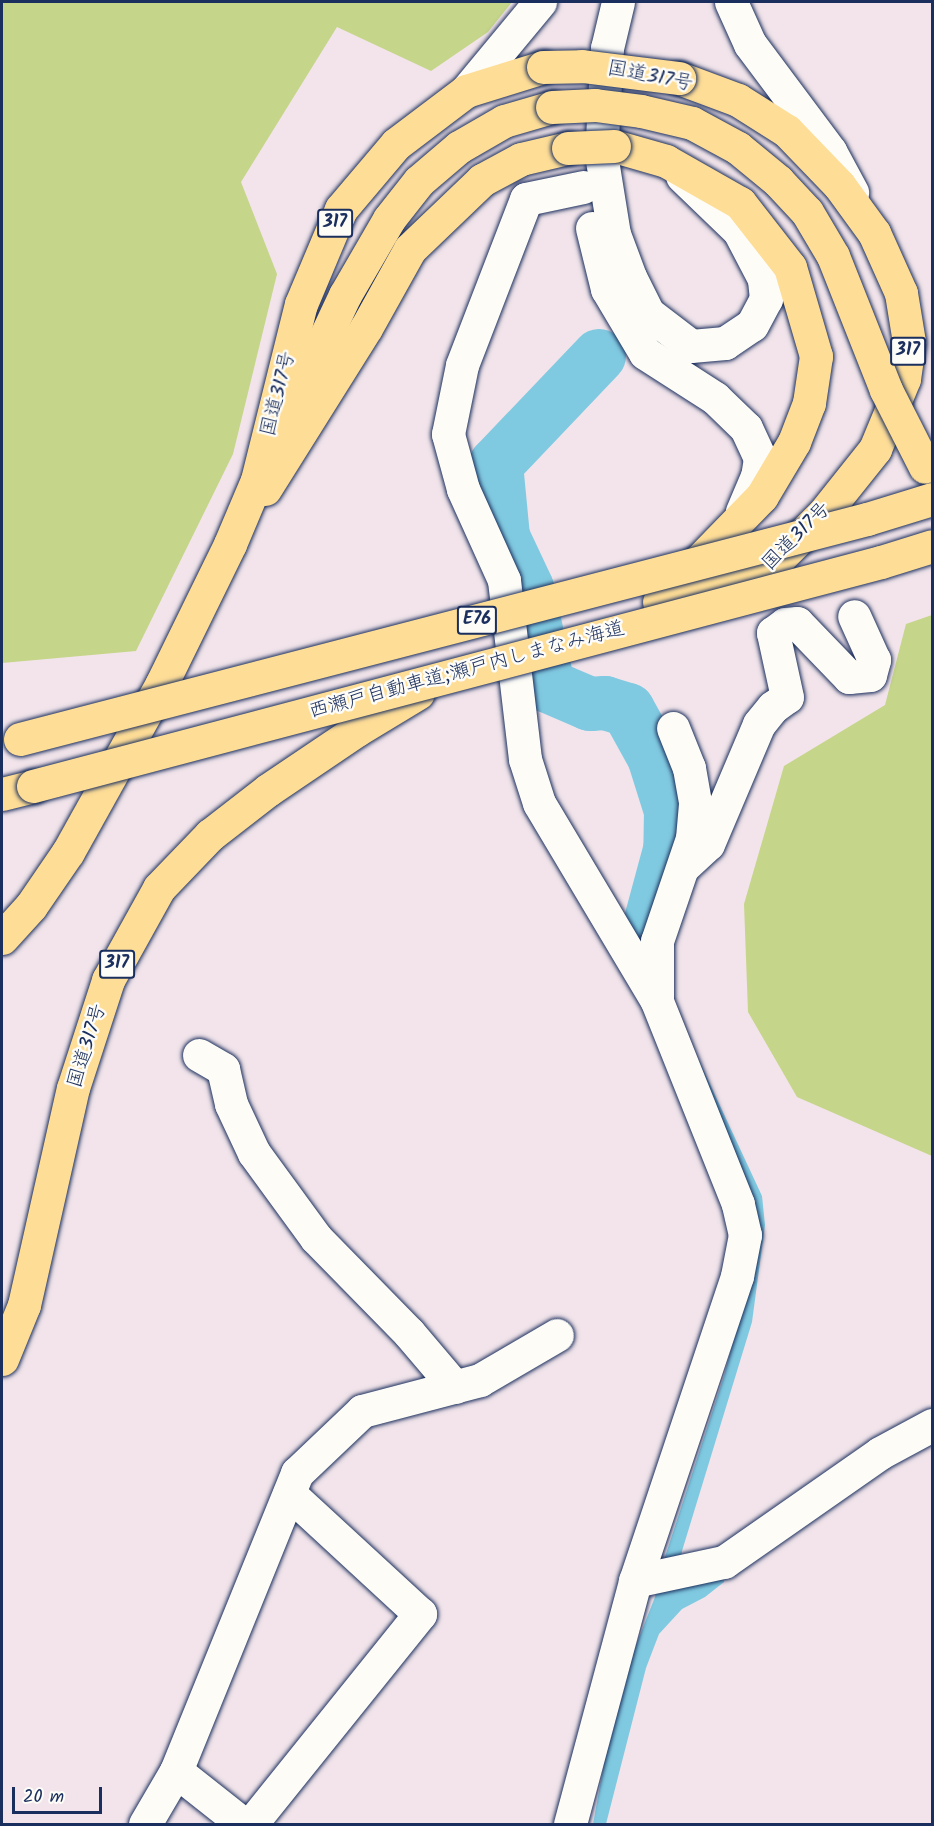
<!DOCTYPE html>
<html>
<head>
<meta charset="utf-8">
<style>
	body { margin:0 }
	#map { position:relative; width:934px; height:1826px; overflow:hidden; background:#f2e4ea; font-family:Kalam,"Klee One",sans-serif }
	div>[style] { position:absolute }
	.green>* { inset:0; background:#c5d589 }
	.water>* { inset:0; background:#80cae1 }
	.river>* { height:54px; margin:-27px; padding:0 27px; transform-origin:27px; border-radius:27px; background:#80cae1 }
	.roads { filter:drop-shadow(0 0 2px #1b2f5e) drop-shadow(0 0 2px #1b2f5e) }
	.minor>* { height:33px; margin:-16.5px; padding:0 16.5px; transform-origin:16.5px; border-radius:16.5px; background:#fdfcf7 }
	.highway>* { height:33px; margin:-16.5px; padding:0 16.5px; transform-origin:16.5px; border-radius:16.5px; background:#fedd96 }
	.bridges { filter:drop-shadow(0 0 2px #1b2f5e) drop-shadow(0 0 2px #1b2f5e) }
	.highway-bridge>* { height:33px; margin:-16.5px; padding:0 16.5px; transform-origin:16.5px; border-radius:16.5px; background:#fedd96 }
	span { translate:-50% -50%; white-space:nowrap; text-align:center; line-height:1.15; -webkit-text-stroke:5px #fdfcf7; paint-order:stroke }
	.shield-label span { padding:2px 4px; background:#fdfcf7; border:2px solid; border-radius:4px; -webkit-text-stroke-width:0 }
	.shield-label { font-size:18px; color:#1b2f5e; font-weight:700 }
	.street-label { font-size:20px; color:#1b2f5e }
	.frame { position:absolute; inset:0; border:3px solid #1b2f5e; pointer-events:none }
	.scale { position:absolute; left:12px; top:1787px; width:90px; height:27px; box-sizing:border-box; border:3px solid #1b2f5e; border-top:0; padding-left:8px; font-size:18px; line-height:21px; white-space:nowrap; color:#1b2f5e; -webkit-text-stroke:4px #fdfcf7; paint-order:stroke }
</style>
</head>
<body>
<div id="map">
	<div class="green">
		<i style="clip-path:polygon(2px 2px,512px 2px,488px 32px,431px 71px,337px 27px,241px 182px,277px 274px,233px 454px,136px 651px,2px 663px)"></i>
		<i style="clip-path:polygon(932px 615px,932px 1156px,797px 1097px,748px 1012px,744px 904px,784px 766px,885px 705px,906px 624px)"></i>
	</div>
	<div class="water">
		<i style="clip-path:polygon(682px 1024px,762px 1196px,765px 1225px,752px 1322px,682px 1551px,679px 1580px,725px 1574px,724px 1582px,705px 1597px,682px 1609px,659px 1634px,646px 1668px,606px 1824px,593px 1824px,604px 1764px,629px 1663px,655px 1597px,663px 1563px,724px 1376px,746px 1292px)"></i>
	</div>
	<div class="river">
		<i style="left:599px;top:356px;width:149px;rotate:133.6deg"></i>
		<i style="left:496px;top:464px;width:73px;rotate:84.5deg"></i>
		<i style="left:503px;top:537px;width:56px;rotate:64.8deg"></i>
		<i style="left:527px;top:588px;width:100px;rotate:77.9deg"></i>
		<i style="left:548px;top:686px;width:46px;rotate:23.2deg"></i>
		<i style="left:590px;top:704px;width:15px;rotate:-4deg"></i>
		<i style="left:605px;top:703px;width:24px;rotate:17deg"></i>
		<i style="left:628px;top:710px;width:54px;rotate:61deg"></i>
		<i style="left:654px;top:757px;width:57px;rotate:72.5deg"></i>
		<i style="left:671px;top:811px;width:39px;rotate:91deg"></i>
		<i style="left:670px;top:850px;width:77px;rotate:105.1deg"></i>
	</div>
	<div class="roads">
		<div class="minor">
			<i style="left:618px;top:2px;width:47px;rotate:103.4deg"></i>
			<i style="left:607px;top:48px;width:106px;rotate:93.2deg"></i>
			<i style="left:601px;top:154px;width:81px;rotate:80.8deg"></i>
			<i style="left:614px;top:234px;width:46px;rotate:69.6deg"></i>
			<i style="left:630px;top:277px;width:40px;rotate:63.4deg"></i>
			<i style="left:648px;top:313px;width:54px;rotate:37.5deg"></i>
			<i style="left:691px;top:346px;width:34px;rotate:-5deg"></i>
			<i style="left:725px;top:343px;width:32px;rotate:-34deg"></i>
			<i style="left:752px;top:325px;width:30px;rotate:-62deg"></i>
			<i style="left:766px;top:299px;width:20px;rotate:-96deg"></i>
			<i style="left:764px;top:279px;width:54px;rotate:-117.5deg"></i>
			<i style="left:739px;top:231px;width:79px;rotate:-136deg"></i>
			<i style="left:731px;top:2px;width:46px;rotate:65.7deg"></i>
			<i style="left:750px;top:44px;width:134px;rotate:53.2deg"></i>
			<i style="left:830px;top:151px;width:47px;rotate:61.8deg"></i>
			<i style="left:466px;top:91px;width:116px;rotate:-50.3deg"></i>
			<i style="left:592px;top:228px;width:63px;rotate:76.2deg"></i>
			<i style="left:607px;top:289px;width:74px;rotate:59.3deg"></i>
			<i style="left:645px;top:353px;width:83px;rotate:32.7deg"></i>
			<i style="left:715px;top:398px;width:43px;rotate:44.1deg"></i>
			<i style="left:746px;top:428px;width:33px;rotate:65deg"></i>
			<i style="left:760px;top:458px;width:18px;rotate:99deg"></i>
			<i style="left:757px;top:476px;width:39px;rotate:113deg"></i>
			<i style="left:683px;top:867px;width:34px;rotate:-43deg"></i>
			<i style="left:708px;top:844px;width:130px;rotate:-67deg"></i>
			<i style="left:759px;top:724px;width:22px;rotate:-51deg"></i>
			<i style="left:773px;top:707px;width:17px;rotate:-36deg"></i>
			<i style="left:787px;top:697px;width:66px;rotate:-102.3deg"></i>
			<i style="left:773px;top:633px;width:15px;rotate:-37deg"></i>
			<i style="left:785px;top:624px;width:12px;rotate:-5deg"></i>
			<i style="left:797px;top:623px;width:75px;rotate:46.1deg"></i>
			<i style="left:849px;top:677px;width:21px;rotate:-5deg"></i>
			<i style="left:870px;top:675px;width:16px;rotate:-75deg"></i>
			<i style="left:874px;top:660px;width:48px;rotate:-114.4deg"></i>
			<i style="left:657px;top:999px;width:58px;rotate:-90deg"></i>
			<i style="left:657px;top:941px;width:109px;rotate:-71.2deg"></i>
			<i style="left:692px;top:838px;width:36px;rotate:-85deg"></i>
			<i style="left:695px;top:802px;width:35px;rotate:-100deg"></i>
			<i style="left:689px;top:768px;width:43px;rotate:-111.8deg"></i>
			<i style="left:199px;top:1055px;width:28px;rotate:30deg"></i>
			<i style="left:223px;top:1069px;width:36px;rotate:77deg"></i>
			<i style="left:231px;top:1104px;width:54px;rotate:64.9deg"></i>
			<i style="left:254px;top:1153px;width:105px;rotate:53.9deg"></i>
			<i style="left:316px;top:1238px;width:133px;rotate:45.6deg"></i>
			<i style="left:409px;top:1333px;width:71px;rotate:49.6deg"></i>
			<i style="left:635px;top:1581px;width:91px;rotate:-12.1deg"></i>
			<i style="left:724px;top:1562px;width:190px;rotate:-34.9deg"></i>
			<i style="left:880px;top:1453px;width:59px;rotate:-28.3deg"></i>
			<i style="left:176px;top:1771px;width:85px;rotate:38.3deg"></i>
			<i style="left:145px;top:1824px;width:61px;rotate:-59.7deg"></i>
			<i style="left:176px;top:1771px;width:322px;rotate:-67.9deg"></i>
			<i style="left:297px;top:1473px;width:90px;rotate:-43.6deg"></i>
			<i style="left:362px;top:1411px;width:122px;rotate:-14.7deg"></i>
			<i style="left:480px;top:1380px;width:89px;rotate:-30.3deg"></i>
			<i style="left:251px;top:1824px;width:270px;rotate:-51.2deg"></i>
			<i style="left:420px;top:1614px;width:178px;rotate:-137.3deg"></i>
			<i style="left:570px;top:1824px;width:252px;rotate:-75deg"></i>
			<i style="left:635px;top:1581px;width:322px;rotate:-71.5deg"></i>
			<i style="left:737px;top:1276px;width:42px;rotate:-79deg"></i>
			<i style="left:745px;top:1235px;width:32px;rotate:-103deg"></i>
			<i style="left:738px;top:1204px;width:219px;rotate:-111.8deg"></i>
			<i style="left:657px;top:1001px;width:230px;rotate:-120.8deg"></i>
			<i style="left:539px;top:803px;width:46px;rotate:-107.7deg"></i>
			<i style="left:525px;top:759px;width:180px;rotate:-96.7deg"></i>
			<i style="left:504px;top:580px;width:100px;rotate:-114.3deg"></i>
			<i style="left:463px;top:489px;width:57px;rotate:-105.3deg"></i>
			<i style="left:448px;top:434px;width:70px;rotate:-78.5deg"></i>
			<i style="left:462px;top:365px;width:178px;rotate:-68.9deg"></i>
			<i style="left:526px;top:199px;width:58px;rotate:-11.9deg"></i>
		</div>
		<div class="highway">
			<i style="left:614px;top:146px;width:54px;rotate:16.1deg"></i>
			<i style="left:666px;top:161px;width:85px;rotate:29.6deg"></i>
			<i style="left:740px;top:203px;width:81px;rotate:52deg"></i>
			<i style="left:790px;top:267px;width:93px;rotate:73.7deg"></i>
			<i style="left:816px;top:356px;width:48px;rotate:98.5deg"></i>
			<i style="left:809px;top:403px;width:42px;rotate:111deg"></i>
			<i style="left:794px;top:442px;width:63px;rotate:120.7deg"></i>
			<i style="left:762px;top:496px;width:107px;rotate:134.2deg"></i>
			<i style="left:288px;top:416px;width:134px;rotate:-64.8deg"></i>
			<i style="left:345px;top:295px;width:88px;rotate:-59.9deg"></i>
			<i style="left:389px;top:219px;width:48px;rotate:-51.7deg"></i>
			<i style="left:419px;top:181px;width:52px;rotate:-40.4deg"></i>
			<i style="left:459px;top:147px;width:52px;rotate:-30deg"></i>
			<i style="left:504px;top:121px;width:50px;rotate:-16.3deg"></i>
			<i style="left:265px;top:489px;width:190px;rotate:-57.9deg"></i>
			<i style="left:366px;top:328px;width:90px;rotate:-60.9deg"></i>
			<i style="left:410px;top:249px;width:100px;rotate:-43.8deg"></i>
			<i style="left:482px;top:180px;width:44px;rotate:-28.3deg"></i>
			<i style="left:521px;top:159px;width:48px;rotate:-13.2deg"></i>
			<i style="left:659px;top:602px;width:108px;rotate:-15.1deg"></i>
			<i style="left:763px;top:574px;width:86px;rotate:-45deg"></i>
			<i style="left:824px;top:513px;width:82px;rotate:-51.4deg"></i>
			<i style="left:875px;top:449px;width:76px;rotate:-67.5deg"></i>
			<i style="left:904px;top:379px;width:37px;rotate:-82deg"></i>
			<i style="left:909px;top:342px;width:50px;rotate:-99.3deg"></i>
			<i style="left:901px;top:293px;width:66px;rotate:-114.2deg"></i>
			<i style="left:874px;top:233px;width:59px;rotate:-126.1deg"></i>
			<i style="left:839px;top:185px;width:75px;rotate:-133.9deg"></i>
			<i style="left:787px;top:131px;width:58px;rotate:-147.7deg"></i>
			<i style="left:738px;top:100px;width:63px;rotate:-159.6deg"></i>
			<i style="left:2px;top:794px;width:32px;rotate:-14deg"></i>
			<i style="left:2px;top:938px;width:43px;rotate:-47.8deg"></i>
			<i style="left:31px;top:906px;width:65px;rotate:-55.6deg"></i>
			<i style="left:68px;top:852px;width:191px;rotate:-60.9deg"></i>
			<i style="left:161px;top:685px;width:157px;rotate:-63.9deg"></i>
			<i style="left:230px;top:544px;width:69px;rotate:-67.1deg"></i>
			<i style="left:257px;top:480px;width:181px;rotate:-76deg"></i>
			<i style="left:301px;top:304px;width:103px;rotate:-67.2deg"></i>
			<i style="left:341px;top:209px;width:85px;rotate:-49.8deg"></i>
			<i style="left:396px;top:144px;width:88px;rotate:-37.1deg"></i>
			<i style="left:466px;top:91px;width:81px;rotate:-17.3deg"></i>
			<i style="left:2px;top:1359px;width:58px;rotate:-67.8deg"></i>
			<i style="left:24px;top:1305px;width:222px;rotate:-77.3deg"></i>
			<i style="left:73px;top:1088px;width:114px;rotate:-72deg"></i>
			<i style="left:108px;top:980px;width:105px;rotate:-61deg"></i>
			<i style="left:159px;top:888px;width:74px;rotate:-46.1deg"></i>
			<i style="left:210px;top:835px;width:73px;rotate:-37.8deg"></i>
			<i style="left:268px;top:790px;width:107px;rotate:-34deg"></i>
			<i style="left:357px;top:730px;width:71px;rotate:-31.2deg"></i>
		</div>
	</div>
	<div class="bridges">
		<div class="highway-bridge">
			<i style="left:543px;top:67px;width:39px;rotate:-1deg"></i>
			<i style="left:582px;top:66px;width:98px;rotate:7.1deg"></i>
			<i style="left:552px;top:107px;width:43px;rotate:-2.7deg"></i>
			<i style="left:595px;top:105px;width:46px;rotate:7.4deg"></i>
			<i style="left:641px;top:111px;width:52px;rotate:13.2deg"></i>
			<i style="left:692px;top:123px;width:52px;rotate:28.5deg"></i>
			<i style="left:738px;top:148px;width:52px;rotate:39.5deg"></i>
			<i style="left:778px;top:181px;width:42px;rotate:46.9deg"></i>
			<i style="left:807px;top:212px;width:51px;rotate:59.4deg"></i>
			<i style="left:833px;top:256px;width:144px;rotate:68.4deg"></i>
			<i style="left:886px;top:390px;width:86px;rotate:63.1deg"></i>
			<i style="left:568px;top:148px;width:46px;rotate:-2.5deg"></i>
			<i style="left:20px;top:739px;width:875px;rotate:-14.56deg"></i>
			<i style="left:867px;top:519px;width:68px;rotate:-17.1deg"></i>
			<i style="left:33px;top:786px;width:877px;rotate:-14.8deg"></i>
			<i style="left:881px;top:562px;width:53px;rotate:-17.4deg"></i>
		</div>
	</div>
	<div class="shield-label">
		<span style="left:335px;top:223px">317</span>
		<span style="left:908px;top:351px">317</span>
		<span style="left:477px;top:620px">E76</span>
		<span style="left:117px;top:964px">317</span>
	</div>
	<div class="street-label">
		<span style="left:650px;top:77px;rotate:11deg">国道317号</span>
		<span style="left:279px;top:394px;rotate:-76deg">国道317号</span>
		<span style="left:797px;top:537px;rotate:-45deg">国道317号</span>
		<span style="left:467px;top:671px;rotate:-15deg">西瀬戸自動車道;瀬戸内しまなみ海道</span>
		<span style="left:88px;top:1046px;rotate:-73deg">国道317号</span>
	</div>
	<div class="frame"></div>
	<div class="scale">20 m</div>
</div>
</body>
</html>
